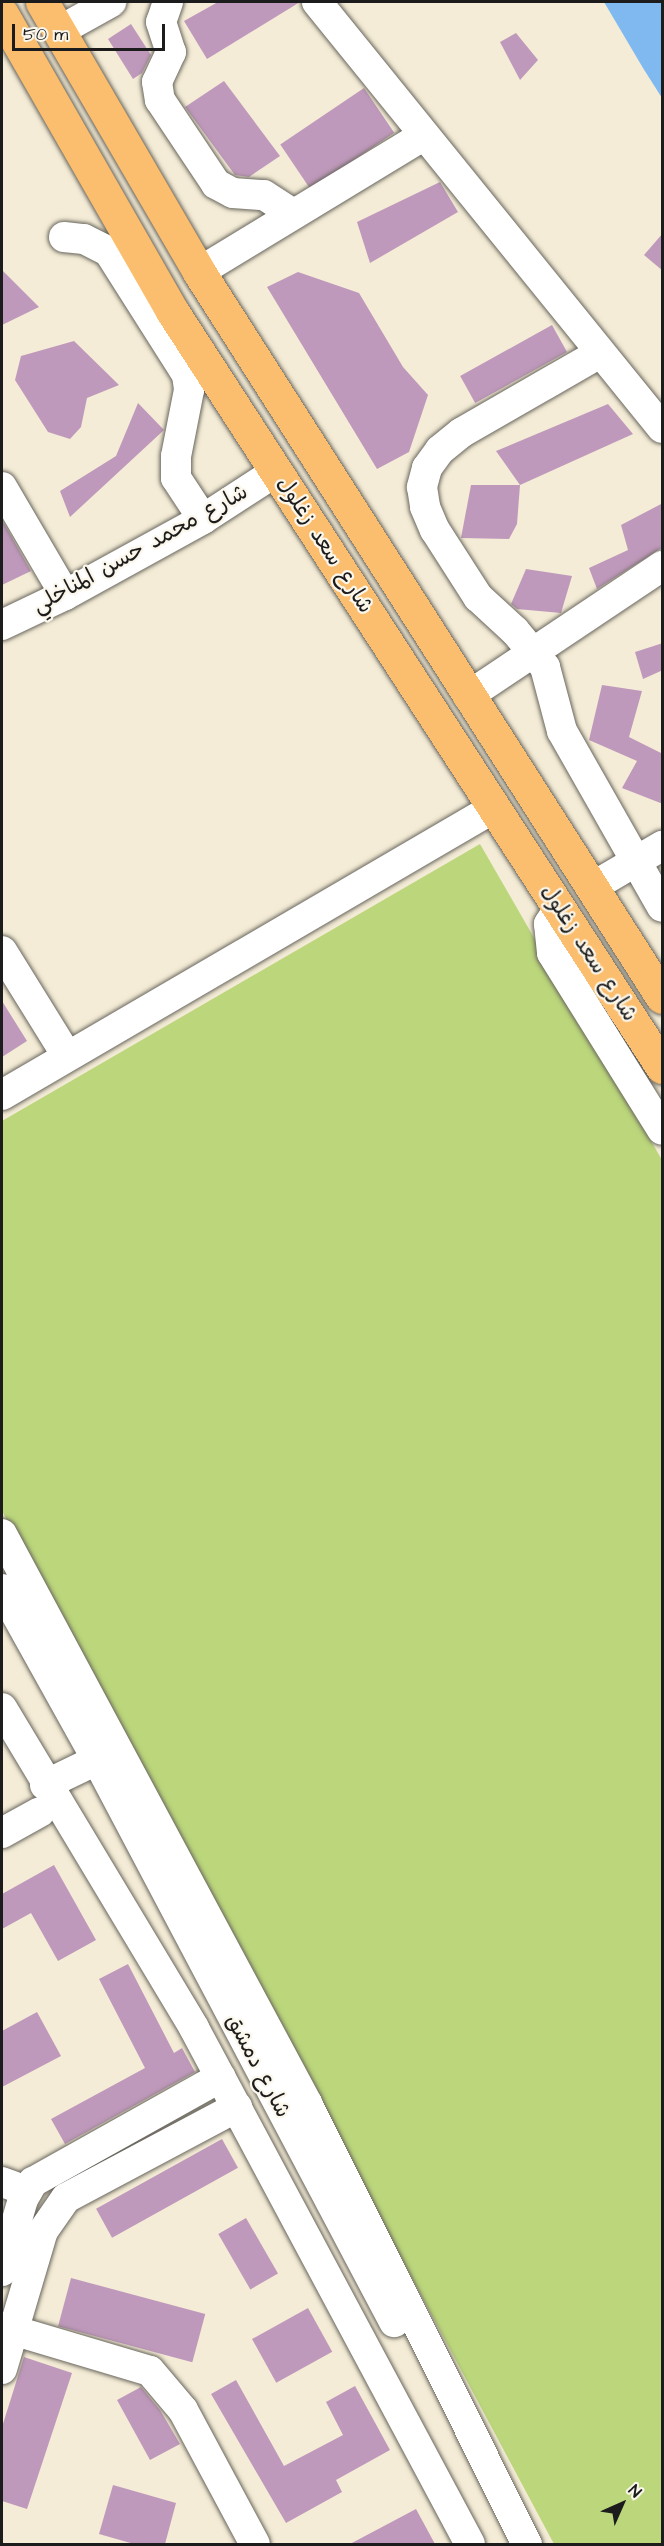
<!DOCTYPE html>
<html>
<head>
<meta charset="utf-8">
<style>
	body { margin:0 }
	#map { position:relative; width:664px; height:2546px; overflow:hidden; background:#f4ecd6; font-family:"Architects Daughter","Playpen Sans Arabic",sans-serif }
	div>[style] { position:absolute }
	.green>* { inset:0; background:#bbd67b }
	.water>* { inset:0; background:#80b9f0 }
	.building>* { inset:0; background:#bf99bb; transform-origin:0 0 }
	.roads { filter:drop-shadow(0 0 2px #68655d) drop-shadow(0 0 2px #68655d) }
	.minor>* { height:30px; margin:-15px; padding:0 15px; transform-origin:15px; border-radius:15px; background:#fff }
	.major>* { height:33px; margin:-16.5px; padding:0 16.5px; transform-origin:16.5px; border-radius:16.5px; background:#fbbe6e }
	span { translate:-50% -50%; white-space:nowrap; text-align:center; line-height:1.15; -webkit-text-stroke:4.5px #fbf7ec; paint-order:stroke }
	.street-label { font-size:22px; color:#1c1c1c }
	.frame { position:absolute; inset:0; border:3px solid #1c1c1c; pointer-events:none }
	.north { position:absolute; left:592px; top:2474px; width:60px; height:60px; -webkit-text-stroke:4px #fbf7ec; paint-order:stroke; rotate:45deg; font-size:16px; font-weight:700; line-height:24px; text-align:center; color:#1c1c1c }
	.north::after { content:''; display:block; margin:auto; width:21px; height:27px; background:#1c1c1c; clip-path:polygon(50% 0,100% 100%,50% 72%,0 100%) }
	.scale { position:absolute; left:12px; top:24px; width:153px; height:27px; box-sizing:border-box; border:3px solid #1c1c1c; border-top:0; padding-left:8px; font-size:18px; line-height:21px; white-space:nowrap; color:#1c1c1c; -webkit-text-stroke:4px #fbf7ec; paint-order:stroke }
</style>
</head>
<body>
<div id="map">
	<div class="green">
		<i style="clip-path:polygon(480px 844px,662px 1160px,662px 2544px,554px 2544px,2px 1511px,2px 1121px)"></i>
	</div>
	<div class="water">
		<i style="clip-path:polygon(604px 2px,662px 2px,662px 98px,643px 68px)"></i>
	</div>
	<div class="building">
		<i style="clip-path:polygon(218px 2px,300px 2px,207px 59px,184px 21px)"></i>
		<i style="clip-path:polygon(131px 24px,151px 55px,142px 73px,133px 79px,108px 39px)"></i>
		<i style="clip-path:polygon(516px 33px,538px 60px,520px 80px,500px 42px)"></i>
		<i style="clip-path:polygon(224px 81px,280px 156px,249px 177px,235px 175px,185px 107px)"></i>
		<i style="left:364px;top:88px;width:54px;height:101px;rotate:56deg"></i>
		<i style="clip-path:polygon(440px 182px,458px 212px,370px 263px,357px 222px)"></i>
		<i style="clip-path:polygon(663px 233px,663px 271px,644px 255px)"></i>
		<i style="clip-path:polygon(2px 270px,39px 307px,2px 325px)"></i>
		<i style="clip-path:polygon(298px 272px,359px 293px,403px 367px,428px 395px,409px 452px,377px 469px,267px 287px)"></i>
		<i style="left:552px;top:325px;width:31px;height:105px;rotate:61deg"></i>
		<i style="clip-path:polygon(74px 341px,119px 385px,87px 398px,81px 427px,70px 439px,48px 432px,15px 380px,21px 356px)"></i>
		<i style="clip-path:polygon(138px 403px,164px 430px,70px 517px,60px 491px,116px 456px)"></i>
		<i style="clip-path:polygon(608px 404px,633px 434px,520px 485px,496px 451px)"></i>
		<i style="clip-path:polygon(471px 485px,520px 485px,517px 524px,509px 539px,461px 538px)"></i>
		<i style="clip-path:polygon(663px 503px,663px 547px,597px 589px,589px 568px,628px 550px,621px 525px)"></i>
		<i style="clip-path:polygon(2px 520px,31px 571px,2px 585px)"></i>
		<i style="clip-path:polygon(526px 569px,572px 576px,561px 613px,517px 609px,511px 604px)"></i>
		<i style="clip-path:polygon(663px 643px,663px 670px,643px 679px,635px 652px)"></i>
		<i style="clip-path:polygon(602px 685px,642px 691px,629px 737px,663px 754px,663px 804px,622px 788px,637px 761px,589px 740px)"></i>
		<i style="clip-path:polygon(2px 1001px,27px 1041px,2px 1057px)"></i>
		<i style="clip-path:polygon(54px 1865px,96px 1940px,58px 1961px,31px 1913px,2px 1929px,2px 1894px)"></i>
		<i style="clip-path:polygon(128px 1964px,174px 2053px,182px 2048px,195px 2072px,65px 2144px,51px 2119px,145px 2068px,99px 1979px)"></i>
		<i style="clip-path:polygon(37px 2012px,61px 2056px,2px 2087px,2px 2031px)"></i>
		<i style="left:222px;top:2139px;width:33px;height:144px;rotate:61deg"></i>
		<i style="left:246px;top:2218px;width:64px;height:32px;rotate:60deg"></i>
		<i style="left:71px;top:2278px;width:139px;height:50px;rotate:15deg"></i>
		<i style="left:308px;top:2308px;width:50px;height:64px;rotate:61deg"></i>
		<i style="clip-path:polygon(24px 2357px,72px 2373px,27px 2509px,2px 2501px,2px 2427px)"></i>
		<i style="clip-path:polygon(236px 2380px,284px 2466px,343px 2435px,326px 2402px,355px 2386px,390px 2450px,336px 2480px,342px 2492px,286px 2523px,211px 2394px)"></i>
		<i style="clip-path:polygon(141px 2387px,160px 2410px,180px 2444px,150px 2460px,117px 2400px)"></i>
		<i style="clip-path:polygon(113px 2485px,176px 2503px,165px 2544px,134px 2544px,99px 2534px)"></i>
		<i style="clip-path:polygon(416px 2509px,435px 2544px,350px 2544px)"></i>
	</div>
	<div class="roads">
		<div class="minor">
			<i style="left:168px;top:2px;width:21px;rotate:109deg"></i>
			<i style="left:161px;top:22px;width:32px;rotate:72deg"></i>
			<i style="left:171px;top:52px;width:33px;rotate:115deg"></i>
			<i style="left:157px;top:82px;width:18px;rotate:81deg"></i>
			<i style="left:160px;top:100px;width:101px;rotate:56.3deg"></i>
			<i style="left:216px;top:184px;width:19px;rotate:28deg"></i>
			<i style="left:233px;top:193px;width:31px;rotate:4deg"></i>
			<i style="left:264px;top:195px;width:35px;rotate:33deg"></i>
			<i style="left:317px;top:2px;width:548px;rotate:51deg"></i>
			<i style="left:59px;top:31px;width:60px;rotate:-29.1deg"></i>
			<i style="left:64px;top:237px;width:20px;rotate:6deg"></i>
			<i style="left:84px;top:239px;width:28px;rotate:27deg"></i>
			<i style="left:109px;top:252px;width:146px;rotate:57.6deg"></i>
			<i style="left:187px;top:375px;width:15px;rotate:82deg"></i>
			<i style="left:189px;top:390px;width:67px;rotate:101.1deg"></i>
			<i style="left:176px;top:456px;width:22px;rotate:90deg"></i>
			<i style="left:176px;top:478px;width:49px;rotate:56.6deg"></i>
			<i style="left:199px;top:272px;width:263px;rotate:-31.3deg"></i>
			<i style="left:600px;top:353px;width:160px;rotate:150.1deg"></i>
			<i style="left:461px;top:433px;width:27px;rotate:141deg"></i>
			<i style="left:440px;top:450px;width:22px;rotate:126deg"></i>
			<i style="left:427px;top:468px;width:20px;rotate:105deg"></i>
			<i style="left:422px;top:487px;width:20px;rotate:81deg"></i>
			<i style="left:425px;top:507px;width:25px;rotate:67deg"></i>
			<i style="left:435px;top:530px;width:80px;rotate:57.3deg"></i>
			<i style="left:478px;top:597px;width:50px;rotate:42.6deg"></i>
			<i style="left:515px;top:631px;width:47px;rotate:50.2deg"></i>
			<i style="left:545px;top:667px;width:66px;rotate:75.1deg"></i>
			<i style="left:562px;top:731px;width:202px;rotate:60.4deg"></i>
			<i style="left:2px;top:487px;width:125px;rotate:59.7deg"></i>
			<i style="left:2px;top:625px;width:70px;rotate:-25.5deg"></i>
			<i style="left:65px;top:595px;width:158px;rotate:-28.8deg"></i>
			<i style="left:203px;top:519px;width:88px;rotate:-33deg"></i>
			<i style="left:468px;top:696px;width:234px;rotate:-33.8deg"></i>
			<i style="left:594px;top:886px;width:79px;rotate:-30.5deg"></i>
			<i style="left:559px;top:908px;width:19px;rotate:122deg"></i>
			<i style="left:549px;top:924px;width:29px;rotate:84deg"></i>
			<i style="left:552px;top:953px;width:208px;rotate:58.1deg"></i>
			<i style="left:2px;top:951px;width:123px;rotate:58.2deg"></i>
			<i style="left:2px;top:1095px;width:570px;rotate:-30.26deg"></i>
			<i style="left:2px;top:1534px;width:648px;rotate:61.81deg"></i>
			<i style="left:308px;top:2105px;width:491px;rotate:63.5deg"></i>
			<i style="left:2px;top:1589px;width:196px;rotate:60.9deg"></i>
			<i style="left:97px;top:1760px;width:636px;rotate:62.14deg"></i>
			<i style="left:2px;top:1708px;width:373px;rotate:59deg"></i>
			<i style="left:194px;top:2028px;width:585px;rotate:61.86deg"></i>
			<i style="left:45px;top:1785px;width:58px;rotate:-25.7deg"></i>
			<i style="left:2px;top:1833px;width:43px;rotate:-28.9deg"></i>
			<i style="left:2px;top:2182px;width:27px;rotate:20deg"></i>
			<i style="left:2px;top:2271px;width:75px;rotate:-73.7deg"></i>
			<i style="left:23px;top:2199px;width:20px;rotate:-60deg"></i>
			<i style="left:33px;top:2182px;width:215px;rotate:-29.2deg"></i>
			<i style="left:2px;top:2327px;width:154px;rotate:16.6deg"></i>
			<i style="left:150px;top:2371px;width:51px;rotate:49.8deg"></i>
			<i style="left:183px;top:2410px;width:152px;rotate:61.8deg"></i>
			<i style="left:2px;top:2369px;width:144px;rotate:-73.5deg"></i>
			<i style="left:43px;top:2231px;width:40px;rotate:-55.1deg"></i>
			<i style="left:66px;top:2198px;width:194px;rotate:-28deg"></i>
		</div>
		<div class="major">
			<i style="left:42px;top:2px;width:312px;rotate:59.8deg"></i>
			<i style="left:199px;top:272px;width:860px;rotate:57.44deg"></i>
			<i style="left:2px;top:14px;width:342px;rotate:60.2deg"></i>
			<i style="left:172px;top:311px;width:901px;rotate:57.05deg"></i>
		</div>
	</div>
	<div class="street-label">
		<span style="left:325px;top:545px;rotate:57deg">شارع سعد زغلول</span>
		<span style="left:140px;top:549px;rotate:-29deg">شارع محمد حسن المناخلي</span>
		<span style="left:589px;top:953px;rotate:57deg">شارع سعد زغلول</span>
		<span style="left:258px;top:2066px;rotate:62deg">شارع دمشق</span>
	</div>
	<div class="frame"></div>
	<div class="north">N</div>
	<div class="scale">50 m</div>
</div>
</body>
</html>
